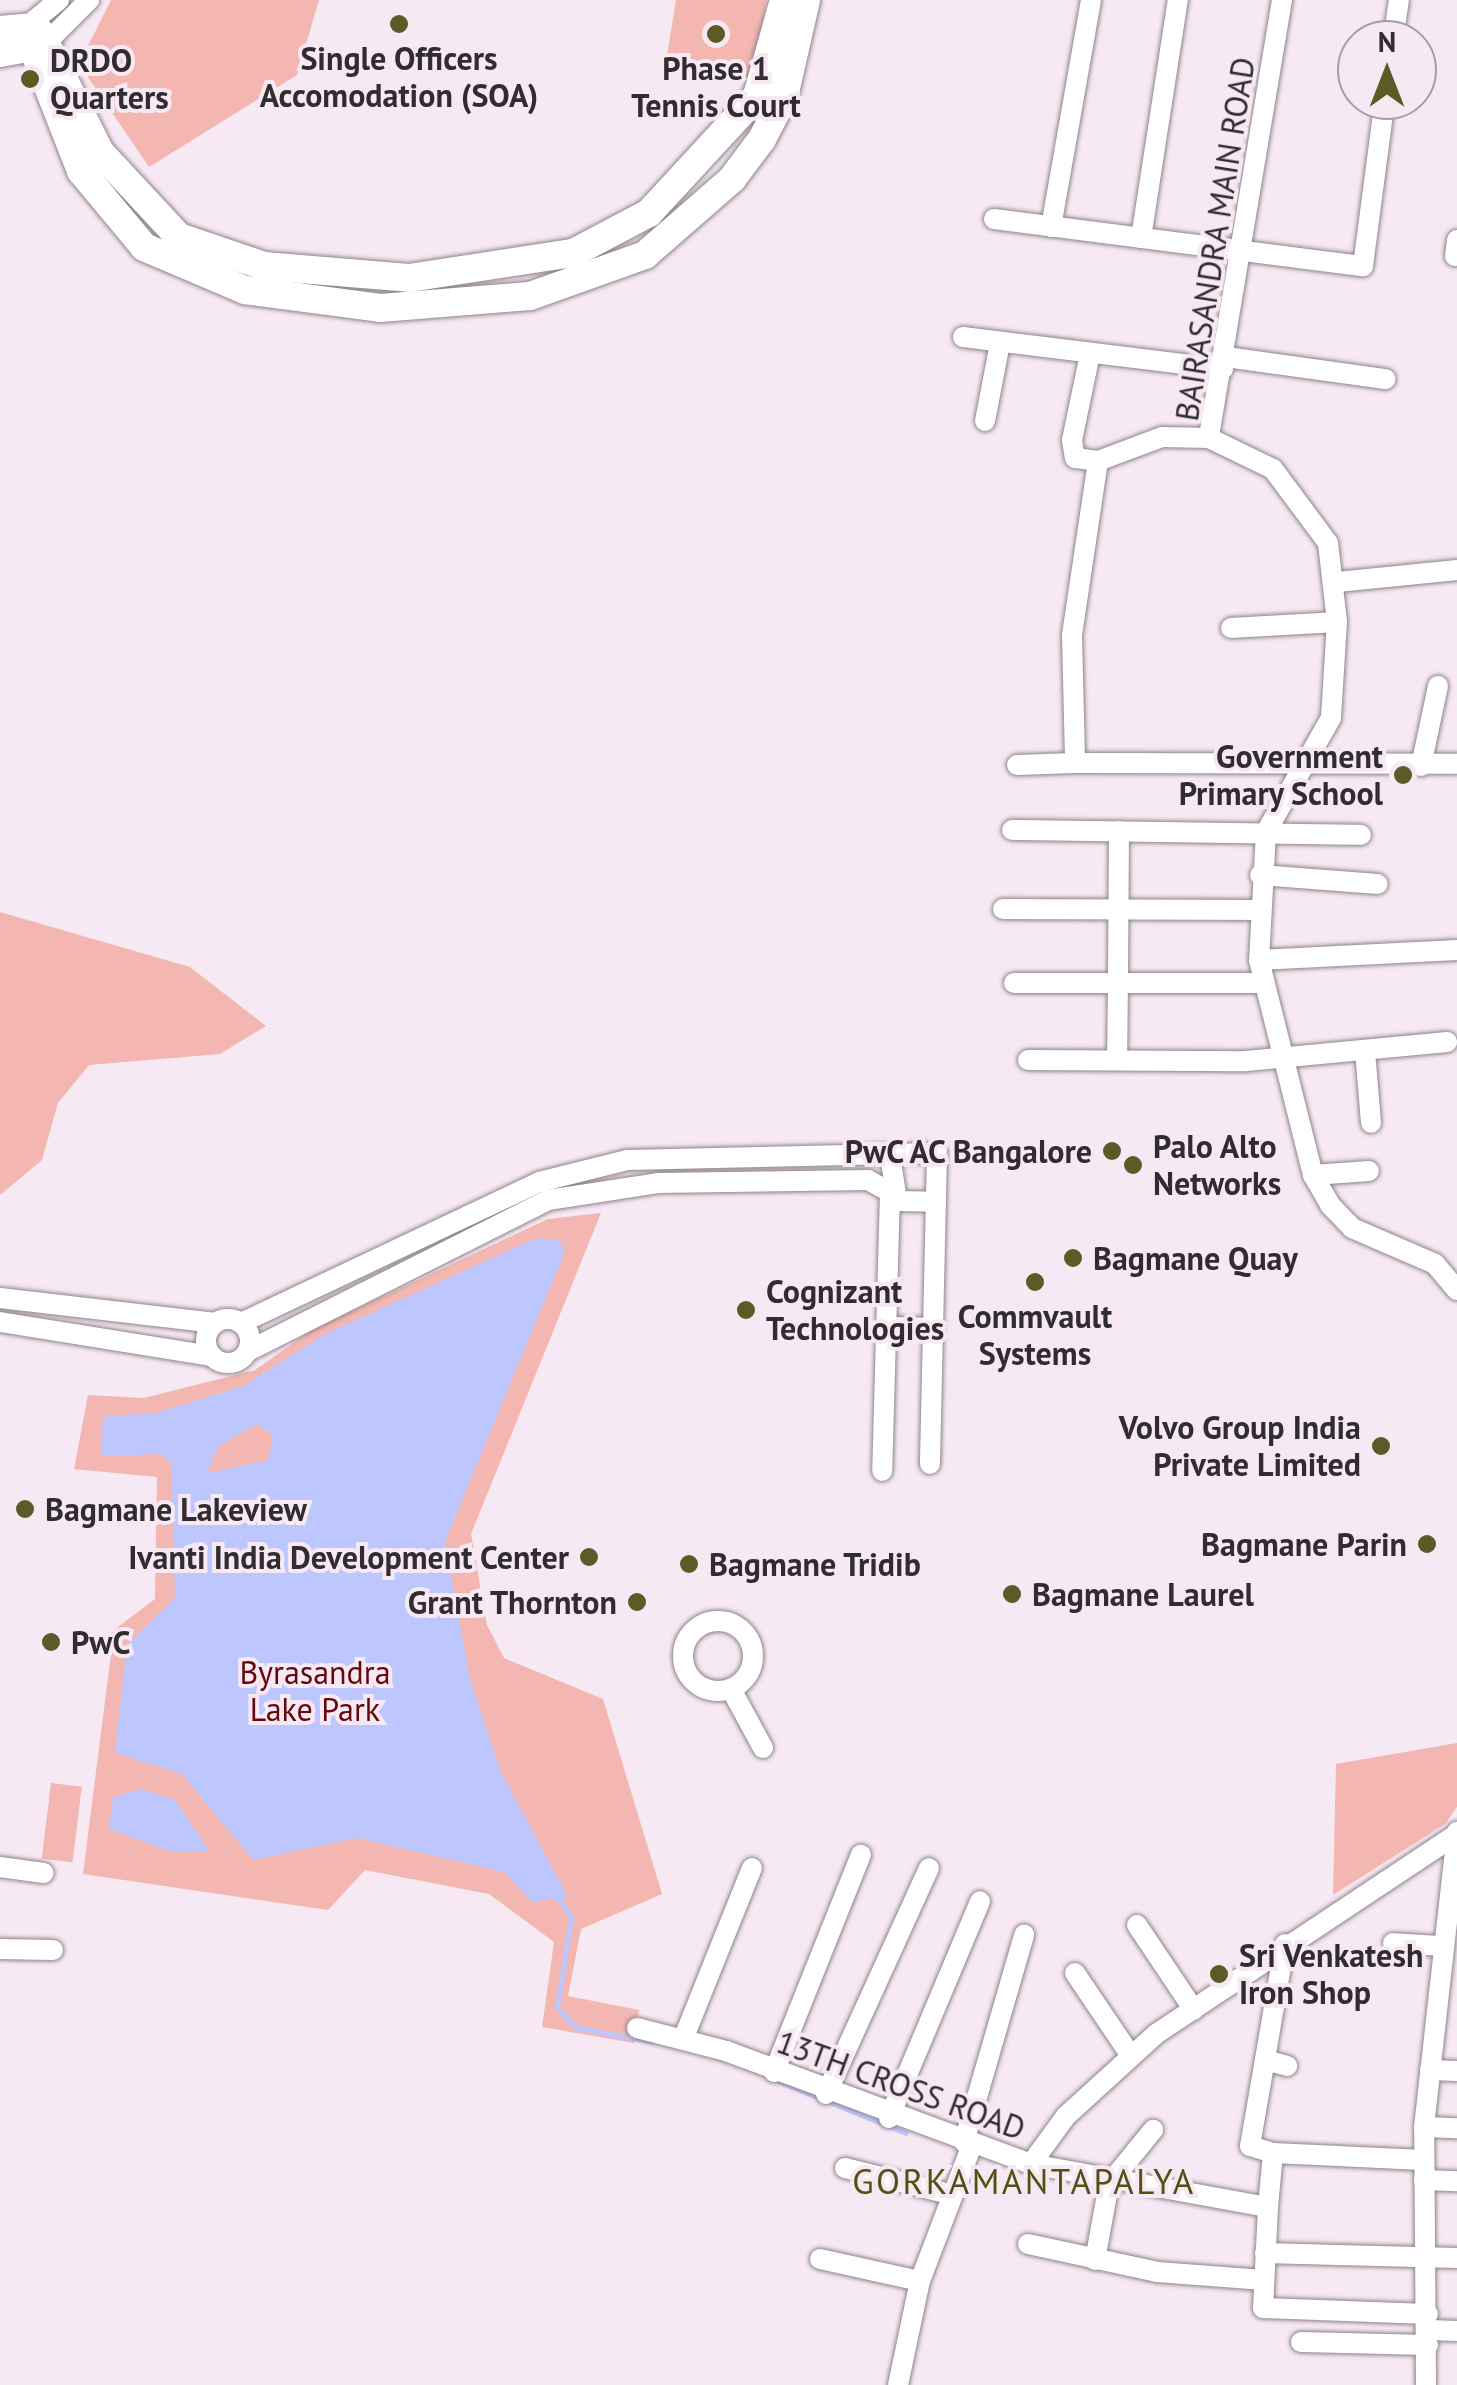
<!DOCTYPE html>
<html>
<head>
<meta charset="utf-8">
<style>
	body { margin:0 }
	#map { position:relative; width:1457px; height:2385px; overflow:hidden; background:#f7e9f4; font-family:"PT Sans",sans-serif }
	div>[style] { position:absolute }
	.green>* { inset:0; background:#f3b6b0; transform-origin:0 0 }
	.water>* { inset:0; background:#bec7fd }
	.stream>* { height:5px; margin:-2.5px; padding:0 2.5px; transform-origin:2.5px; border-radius:2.5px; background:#bec7fd }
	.roads { filter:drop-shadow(0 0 2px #8e838c) drop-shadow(0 0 2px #8e838c) }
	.street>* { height:20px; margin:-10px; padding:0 10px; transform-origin:10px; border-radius:10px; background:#fff }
	.street>.ring { margin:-10px; padding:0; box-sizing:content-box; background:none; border:20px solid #fff; border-radius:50% }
	.secondary>* { height:28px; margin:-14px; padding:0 14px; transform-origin:14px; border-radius:14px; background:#fff }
	.dots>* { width:28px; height:28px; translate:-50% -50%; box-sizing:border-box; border:5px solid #f7e9f4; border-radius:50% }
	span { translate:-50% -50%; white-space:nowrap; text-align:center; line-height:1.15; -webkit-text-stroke:8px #f7e9f4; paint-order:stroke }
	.poi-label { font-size:32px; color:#312c30; font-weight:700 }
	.left { translate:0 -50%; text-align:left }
	.right { translate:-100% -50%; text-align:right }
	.street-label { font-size:32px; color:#312c30 }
	.park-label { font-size:32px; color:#66070c }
	.neighbourhood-label { font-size:35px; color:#525013; letter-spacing:2.5px }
	.north { position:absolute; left:1337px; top:20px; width:100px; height:100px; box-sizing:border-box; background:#f7e9f4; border:2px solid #a89da6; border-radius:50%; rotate:0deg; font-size:28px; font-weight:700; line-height:40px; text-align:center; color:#312c30 }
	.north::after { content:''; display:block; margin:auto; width:35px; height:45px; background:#5c5a27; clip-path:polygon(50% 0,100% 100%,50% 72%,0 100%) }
</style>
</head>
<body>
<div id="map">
	<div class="green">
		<i style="clip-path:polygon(111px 0,319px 0,297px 75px,149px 167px,79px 64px)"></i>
		<i style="clip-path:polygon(676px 0,766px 0,754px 82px,665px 67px)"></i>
		<i style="clip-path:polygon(0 912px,190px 967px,266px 1026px,220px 1054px,89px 1065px,58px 1103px,42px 1160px,0 1195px)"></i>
		<i style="clip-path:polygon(601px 1213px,471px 1534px,487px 1625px,504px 1658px,603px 1699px,662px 1894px,581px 1929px,568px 1996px,639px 2010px,634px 2043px,542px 2027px,554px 1942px,489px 1894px,365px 1870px,328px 1910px,83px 1874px,114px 1630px,155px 1599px,157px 1477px,74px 1469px,88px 1395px,144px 1398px,255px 1370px,312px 1330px,548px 1219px)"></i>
		<i style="clip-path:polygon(1457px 1743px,1457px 1807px,1445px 1824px,1333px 1895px,1336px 1764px)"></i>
		<i style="left:51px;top:1783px;width:31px;height:76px;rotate:7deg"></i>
	</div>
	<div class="water">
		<i style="clip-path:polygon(evenodd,536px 1238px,558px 1240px,565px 1251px,445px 1542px,470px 1679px,501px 1772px,568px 1897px,532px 1902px,504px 1872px,357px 1838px,253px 1860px,182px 1774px,115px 1753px,127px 1645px,175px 1598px,171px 1464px,162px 1454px,101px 1456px,103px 1416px,156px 1413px,243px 1386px,325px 1334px,536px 1238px,256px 1424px,273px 1435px,268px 1460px,207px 1473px,218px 1447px,256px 1424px)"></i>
		<i style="clip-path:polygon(142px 1789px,175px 1800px,210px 1852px,169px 1851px,109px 1829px,113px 1797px)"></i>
	</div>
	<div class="stream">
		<i style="left:555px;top:1894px;width:28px;rotate:55deg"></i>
		<i style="left:571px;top:1917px;width:91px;rotate:98.8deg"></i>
		<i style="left:557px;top:2007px;width:27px;rotate:48deg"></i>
		<i style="left:575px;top:2027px;width:78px;rotate:11deg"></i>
		<i style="left:775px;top:2080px;width:141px;rotate:22deg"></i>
	</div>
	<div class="roads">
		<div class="street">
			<i style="left:1282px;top:0;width:444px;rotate:99.5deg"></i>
			<i style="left:1209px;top:438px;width:71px;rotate:25.8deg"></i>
			<i style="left:1273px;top:469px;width:92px;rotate:53.4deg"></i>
			<i style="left:1328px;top:543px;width:80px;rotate:83.5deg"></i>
			<i style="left:1337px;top:622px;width:96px;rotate:93.6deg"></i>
			<i style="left:1331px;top:718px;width:131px;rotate:119.7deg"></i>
			<i style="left:1266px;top:832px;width:128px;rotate:93.1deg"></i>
			<i style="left:1259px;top:960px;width:222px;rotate:75.9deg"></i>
			<i style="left:1313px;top:1175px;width:34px;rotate:60deg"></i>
			<i style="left:1330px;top:1205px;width:32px;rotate:46deg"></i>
			<i style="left:1352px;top:1228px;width:90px;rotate:23.4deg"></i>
			<i style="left:1435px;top:1264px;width:34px;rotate:50deg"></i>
			<i style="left:25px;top:28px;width:44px;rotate:-39.5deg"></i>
			<i style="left:1393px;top:40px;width:40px;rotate:-81.5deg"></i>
			<i style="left:44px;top:45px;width:64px;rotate:-45deg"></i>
			<i style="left:994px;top:219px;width:372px;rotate:7.3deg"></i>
			<i style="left:1363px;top:266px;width:167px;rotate:-82.5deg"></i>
			<i style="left:1051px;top:227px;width:230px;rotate:-80deg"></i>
			<i style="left:1141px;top:238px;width:241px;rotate:-81.2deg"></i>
			<i style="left:1455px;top:256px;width:16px;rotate:-83deg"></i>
			<i style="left:963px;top:337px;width:262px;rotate:7deg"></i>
			<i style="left:1090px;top:354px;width:88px;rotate:101.8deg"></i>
			<i style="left:1072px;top:440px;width:18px;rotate:81deg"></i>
			<i style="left:1075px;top:458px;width:23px;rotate:7deg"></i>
			<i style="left:1098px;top:461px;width:177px;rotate:98.5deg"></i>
			<i style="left:1072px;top:636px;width:127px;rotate:88.6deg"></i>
			<i style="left:1075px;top:763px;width:382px;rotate:0.1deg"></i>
			<i style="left:1226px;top:357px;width:161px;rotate:7.9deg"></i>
			<i style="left:985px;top:421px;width:79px;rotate:-79.1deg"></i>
			<i style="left:1098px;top:461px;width:68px;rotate:-20.6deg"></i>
			<i style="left:1162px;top:437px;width:47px;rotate:1.2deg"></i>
			<i style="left:1337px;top:582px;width:121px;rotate:-5.7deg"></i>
			<i style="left:1231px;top:628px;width:106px;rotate:-3.2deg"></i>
			<i style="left:1017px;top:765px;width:58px;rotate:-2deg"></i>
			<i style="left:1421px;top:766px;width:82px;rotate:-78deg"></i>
			<i style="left:1012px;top:830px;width:349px;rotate:0.8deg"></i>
			<i style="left:1119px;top:831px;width:152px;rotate:90.4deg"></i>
			<i style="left:1118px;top:983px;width:145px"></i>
			<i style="left:1260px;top:875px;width:118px;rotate:4.4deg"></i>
			<i style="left:1003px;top:909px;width:255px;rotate:0.2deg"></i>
			<i style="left:1259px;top:960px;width:198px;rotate:-2.9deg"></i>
			<i style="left:1014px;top:983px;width:104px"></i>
			<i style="left:1118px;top:983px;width:77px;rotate:90.7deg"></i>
			<i style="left:1365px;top:1051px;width:72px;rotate:85.2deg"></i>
			<i style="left:1028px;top:1060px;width:218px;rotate:0.3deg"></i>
			<i style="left:1246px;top:1061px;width:202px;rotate:-5.4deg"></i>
			<i style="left:890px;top:1155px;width:47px;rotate:81.3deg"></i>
			<i style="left:897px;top:1201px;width:39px;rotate:1deg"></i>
			<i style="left:1313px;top:1175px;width:56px;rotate:-4.1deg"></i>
			<i style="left:0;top:1298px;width:217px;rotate:6.6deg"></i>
			<i class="ring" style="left:206px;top:1319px;width:24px;height:24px"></i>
			<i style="left:0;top:1322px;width:215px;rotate:9.1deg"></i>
			<i style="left:241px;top:1323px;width:330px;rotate:-25.3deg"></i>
			<i style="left:539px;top:1182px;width:91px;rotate:-14deg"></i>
			<i style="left:627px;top:1160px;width:310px;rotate:-1.3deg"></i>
			<i style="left:937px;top:1153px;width:311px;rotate:91.3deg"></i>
			<i style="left:888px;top:1327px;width:45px;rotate:1.3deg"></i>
			<i style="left:248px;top:1351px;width:336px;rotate:-26.7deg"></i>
			<i style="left:548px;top:1200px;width:111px;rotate:-8.8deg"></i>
			<i style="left:658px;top:1183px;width:210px;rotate:-0.8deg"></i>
			<i style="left:868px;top:1180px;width:25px;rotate:29deg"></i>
			<i style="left:890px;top:1192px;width:279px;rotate:91.6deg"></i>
			<i class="ring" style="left:683px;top:1621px;width:50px;height:50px"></i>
			<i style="left:731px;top:1689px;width:67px;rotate:61.5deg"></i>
			<i style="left:0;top:1867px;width:44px;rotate:7.8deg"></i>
			<i style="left:1137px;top:1925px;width:102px;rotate:56.2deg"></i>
			<i style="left:1393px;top:1943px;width:48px;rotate:3.6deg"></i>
			<i style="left:0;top:1949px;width:53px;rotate:1.1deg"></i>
			<i style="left:1075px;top:1973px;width:100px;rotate:56deg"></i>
			<i style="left:637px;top:2028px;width:92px;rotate:14.5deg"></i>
			<i style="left:726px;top:2051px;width:325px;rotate:20.3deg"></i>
			<i style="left:1031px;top:2164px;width:59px;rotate:-53.9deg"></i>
			<i style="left:1066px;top:2116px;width:122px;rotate:-42.3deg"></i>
			<i style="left:1156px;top:2034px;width:358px;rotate:-33.6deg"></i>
			<i style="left:684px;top:2037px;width:182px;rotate:-68.1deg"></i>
			<i style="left:1265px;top:2060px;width:23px;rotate:15deg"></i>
			<i style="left:1430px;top:2070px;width:27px;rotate:2deg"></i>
			<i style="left:774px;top:2072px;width:234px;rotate:-68.2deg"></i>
			<i style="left:826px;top:2094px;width:248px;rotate:-65.5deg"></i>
			<i style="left:889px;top:2118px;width:235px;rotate:-67.2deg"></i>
			<i style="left:1424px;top:2127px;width:33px;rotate:2deg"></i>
			<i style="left:964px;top:2142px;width:216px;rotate:-73.8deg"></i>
			<i style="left:1273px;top:2153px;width:24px;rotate:-163deg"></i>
			<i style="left:1250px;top:2146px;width:205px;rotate:-80.2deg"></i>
			<i style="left:1031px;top:2164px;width:241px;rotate:10.3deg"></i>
			<i style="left:1268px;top:2207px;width:54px;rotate:-84.7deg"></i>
			<i style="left:1273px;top:2153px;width:150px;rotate:2.7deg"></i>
			<i style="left:845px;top:2168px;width:111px;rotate:14deg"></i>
			<i style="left:1424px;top:2180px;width:33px;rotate:2deg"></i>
			<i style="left:1268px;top:2207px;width:101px;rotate:92.8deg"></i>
			<i style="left:1263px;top:2308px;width:165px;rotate:2.1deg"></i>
			<i style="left:1028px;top:2244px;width:132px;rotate:12.2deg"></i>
			<i style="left:1157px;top:2272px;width:107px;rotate:4.3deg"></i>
			<i style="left:1265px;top:2253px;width:192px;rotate:1.5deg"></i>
			<i style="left:820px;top:2259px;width:102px;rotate:12.4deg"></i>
			<i style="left:1095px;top:2260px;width:77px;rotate:-79.6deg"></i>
			<i style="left:1109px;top:2184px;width:70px;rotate:-50.8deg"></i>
			<i style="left:1429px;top:2330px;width:28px;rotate:2deg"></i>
			<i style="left:1301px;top:2342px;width:127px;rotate:1.4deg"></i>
			<i style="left:898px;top:2385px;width:106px;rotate:-78.1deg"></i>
			<i style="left:920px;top:2281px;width:146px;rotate:-69.1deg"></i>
			<i style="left:1426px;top:2385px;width:258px;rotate:-90.4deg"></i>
			<i style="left:1424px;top:2127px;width:297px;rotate:-83.6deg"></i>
		</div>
		<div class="secondary">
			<i style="left:0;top:30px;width:25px;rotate:-5deg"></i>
			<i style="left:25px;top:28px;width:154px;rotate:68.6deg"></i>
			<i style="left:81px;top:171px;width:99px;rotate:50.3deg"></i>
			<i style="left:144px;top:247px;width:110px;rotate:23.1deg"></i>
			<i style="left:245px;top:290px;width:136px;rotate:7.6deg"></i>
			<i style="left:380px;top:308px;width:150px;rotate:-4.6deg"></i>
			<i style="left:530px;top:296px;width:122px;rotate:-19.6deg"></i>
			<i style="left:645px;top:255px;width:116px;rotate:-41.1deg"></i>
			<i style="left:732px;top:179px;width:50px;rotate:-53.1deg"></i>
			<i style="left:762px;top:139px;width:47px;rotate:-62.4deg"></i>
			<i style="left:784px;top:97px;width:99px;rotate:-77.2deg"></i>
			<i style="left:40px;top:32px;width:134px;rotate:63.4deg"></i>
			<i style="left:100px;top:152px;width:116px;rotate:47.1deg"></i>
			<i style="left:179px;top:237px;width:90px;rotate:18.8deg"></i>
			<i style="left:264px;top:266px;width:145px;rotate:4.7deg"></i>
			<i style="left:409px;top:278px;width:166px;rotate:-8.7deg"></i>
			<i style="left:573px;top:253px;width:86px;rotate:-27.8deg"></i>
			<i style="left:649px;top:213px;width:159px;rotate:-47.3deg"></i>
			<i style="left:757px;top:96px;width:100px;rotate:-74.3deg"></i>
			<i style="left:0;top:53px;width:45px;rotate:-10.3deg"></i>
		</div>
	</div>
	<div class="dots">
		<i style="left:399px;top:24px;background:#5c5a27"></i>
		<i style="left:716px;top:34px;background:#5c5a27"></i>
		<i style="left:30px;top:79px;background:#5c5a27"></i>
		<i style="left:1403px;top:775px;background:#5c5a27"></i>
		<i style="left:1112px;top:1151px;background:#5c5a27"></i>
		<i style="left:1133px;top:1165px;background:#5c5a27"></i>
		<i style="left:1073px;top:1258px;background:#5c5a27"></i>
		<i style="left:1035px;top:1282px;background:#5c5a27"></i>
		<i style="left:746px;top:1310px;background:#5c5a27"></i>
		<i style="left:1381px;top:1446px;background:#5c5a27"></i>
		<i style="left:25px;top:1509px;background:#5c5a27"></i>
		<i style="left:1427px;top:1544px;background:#5c5a27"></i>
		<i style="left:589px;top:1557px;background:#5c5a27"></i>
		<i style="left:689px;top:1564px;background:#5c5a27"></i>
		<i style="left:1012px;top:1594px;background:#5c5a27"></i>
		<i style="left:637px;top:1602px;background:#5c5a27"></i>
		<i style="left:51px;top:1642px;background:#5c5a27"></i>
		<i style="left:1219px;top:1974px;background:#5c5a27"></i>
	</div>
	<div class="poi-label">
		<span style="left:399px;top:77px">Single Officers<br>Accomodation (SOA)</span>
		<span class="left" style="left:50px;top:79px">DRDO<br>Quarters</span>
		<span style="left:716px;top:87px">Phase 1<br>Tennis Court</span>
		<span class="right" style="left:1383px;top:775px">Government<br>Primary School</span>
		<span class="left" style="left:1153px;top:1165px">Palo Alto<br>Networks</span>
		<span class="right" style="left:1092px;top:1151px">PwC AC Bangalore</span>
		<span class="left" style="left:1093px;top:1258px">Bagmane Quay</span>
		<span class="left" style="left:766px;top:1310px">Cognizant<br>Technologies</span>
		<span style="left:1035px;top:1335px">Commvault<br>Systems</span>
		<span class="right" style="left:1361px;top:1446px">Volvo Group India<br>Private Limited</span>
		<span class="left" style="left:45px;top:1509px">Bagmane Lakeview</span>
		<span class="right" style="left:1407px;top:1544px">Bagmane Parin</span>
		<span class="right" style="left:569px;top:1557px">Ivanti India Development Center</span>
		<span class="left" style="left:709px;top:1564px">Bagmane Tridib</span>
		<span class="left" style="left:1032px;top:1594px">Bagmane Laurel</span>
		<span class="right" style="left:617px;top:1602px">Grant Thornton</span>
		<span class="left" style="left:71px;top:1642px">PwC</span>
		<span class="left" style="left:1239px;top:1974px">Sri Venkatesh<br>Iron Shop</span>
	</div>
	<div class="street-label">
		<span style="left:1215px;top:239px;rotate:-81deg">BAIRASANDRA MAIN ROAD</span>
		<span style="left:901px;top:2085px;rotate:20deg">13TH CROSS ROAD</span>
	</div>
	<div class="park-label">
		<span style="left:315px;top:1691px">Byrasandra<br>Lake Park</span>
	</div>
	<div class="neighbourhood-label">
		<span style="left:1024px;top:2181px">GORKAMANTAPALYA</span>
	</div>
	<div class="north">N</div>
</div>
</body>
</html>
